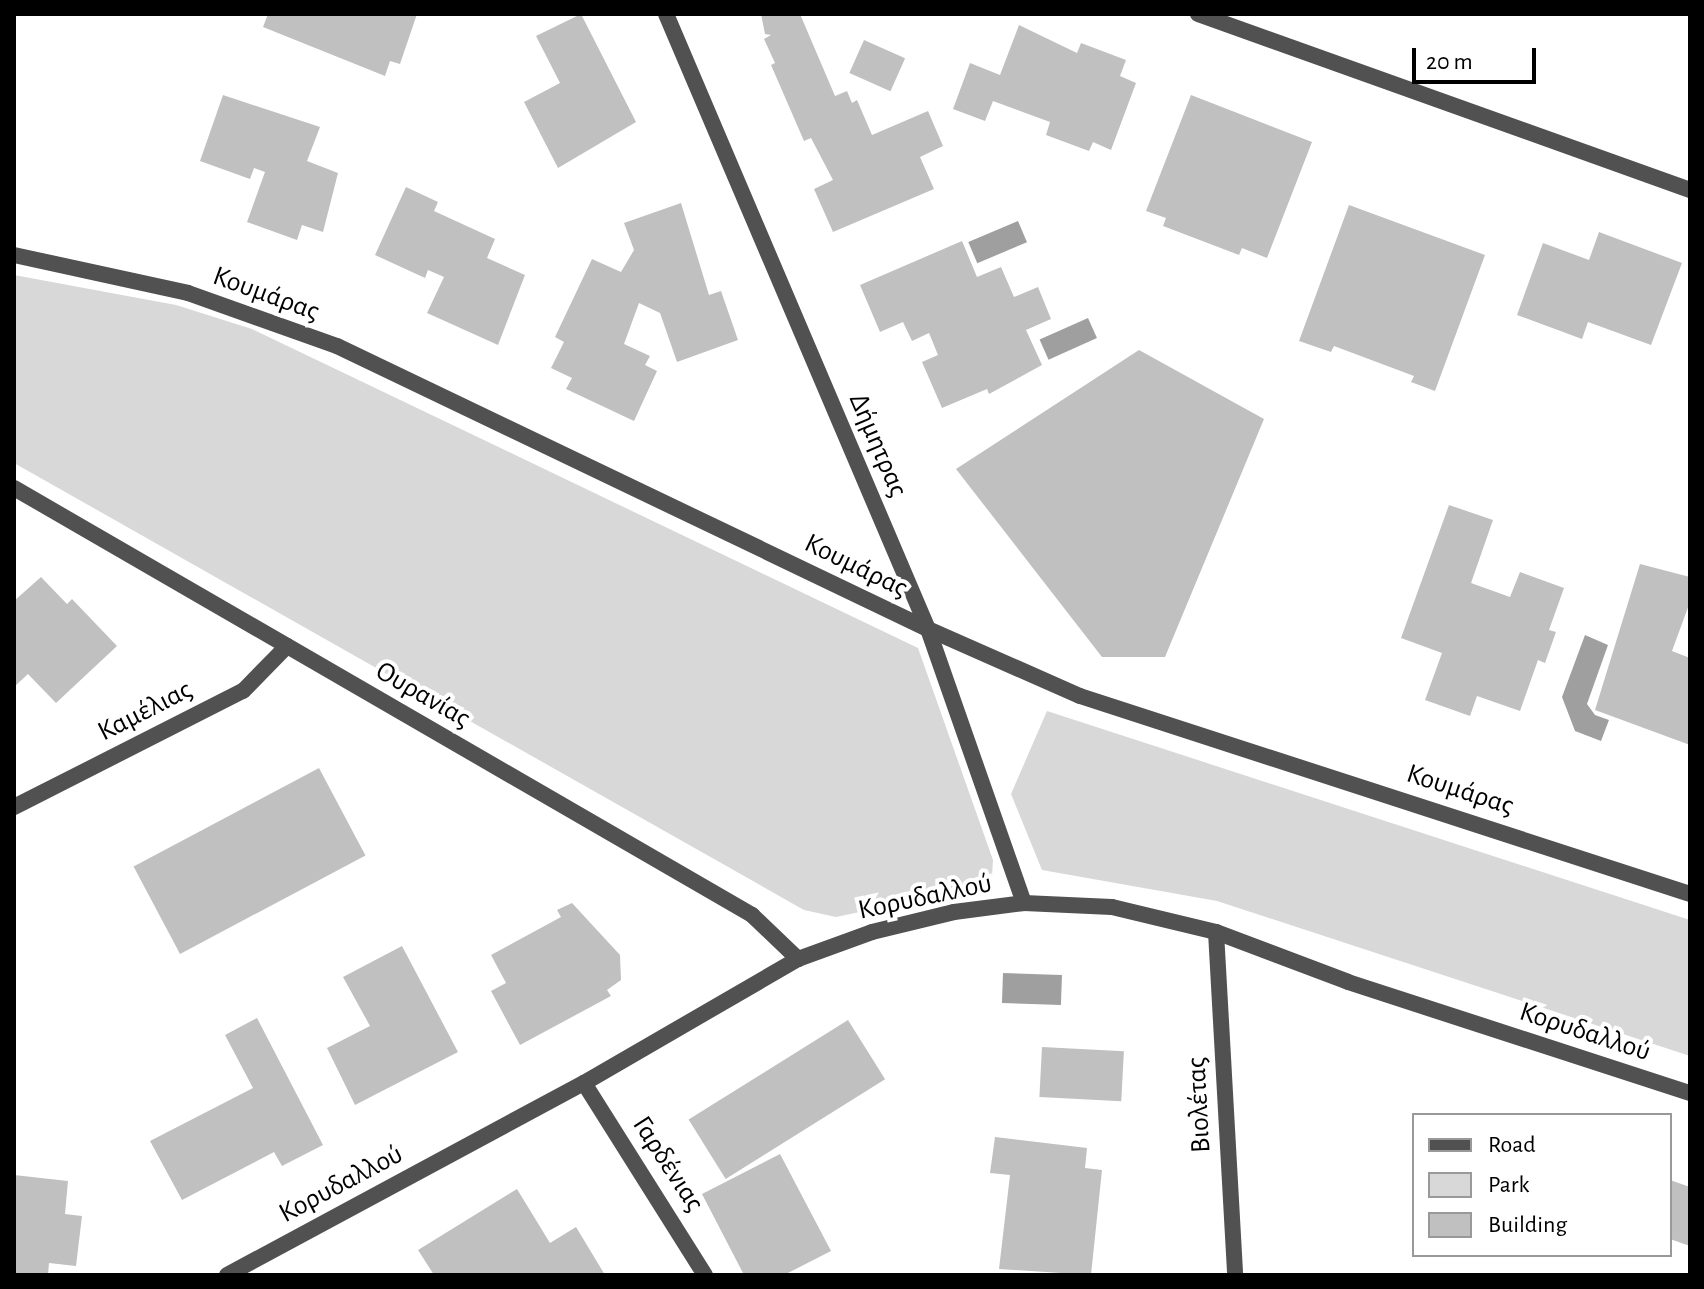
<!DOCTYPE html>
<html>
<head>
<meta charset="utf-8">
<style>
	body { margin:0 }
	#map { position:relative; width:1704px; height:1289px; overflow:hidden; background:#fff; font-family:"Alegreya Sans",sans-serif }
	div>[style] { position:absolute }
	.green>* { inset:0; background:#d8d8d8 }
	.water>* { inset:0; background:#9f9f9f; transform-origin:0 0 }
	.building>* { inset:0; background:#c0c0c0; transform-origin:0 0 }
	.minor>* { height:16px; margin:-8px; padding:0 8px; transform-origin:8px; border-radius:8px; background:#515151 }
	span { translate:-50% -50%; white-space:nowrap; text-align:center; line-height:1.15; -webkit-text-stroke:8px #fff; paint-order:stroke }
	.street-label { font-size:28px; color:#000 }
	.frame { position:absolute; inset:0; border:16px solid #000; pointer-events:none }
	.legend { position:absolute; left:1412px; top:1113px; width:260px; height:144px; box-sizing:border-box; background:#fff; border:2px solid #999; margin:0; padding:10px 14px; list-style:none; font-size:24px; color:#000 }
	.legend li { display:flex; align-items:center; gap:16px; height:40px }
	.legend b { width:40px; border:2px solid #999 }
	.scale { position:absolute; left:1412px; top:48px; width:124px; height:36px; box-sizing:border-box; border:4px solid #000; border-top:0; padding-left:10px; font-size:24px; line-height:28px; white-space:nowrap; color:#000; -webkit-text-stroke:6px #fff; paint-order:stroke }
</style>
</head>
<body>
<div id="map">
	<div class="green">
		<i style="clip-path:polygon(14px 275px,176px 305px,252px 329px,918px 648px,993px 860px,992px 876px,979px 887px,836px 917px,804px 910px,14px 463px)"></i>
		<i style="clip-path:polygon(1047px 711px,1690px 920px,1690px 1056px,1217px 901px,1042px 870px,1011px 794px)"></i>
	</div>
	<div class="water">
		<i style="left:1018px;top:221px;width:23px;height:54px;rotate:67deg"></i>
		<i style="left:1088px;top:318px;width:22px;height:53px;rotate:66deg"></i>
		<i style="clip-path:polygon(1585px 635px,1608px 645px,1587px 704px,1595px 715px,1609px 720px,1601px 741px,1575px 731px,1562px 697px)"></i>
		<i style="left:1003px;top:973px;width:59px;height:30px;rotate:2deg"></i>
	</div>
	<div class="building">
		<i style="clip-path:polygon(268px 14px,417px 14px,400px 64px,390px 61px,385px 76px,263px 27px)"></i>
		<i style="clip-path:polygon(581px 14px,636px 122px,558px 168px,524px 102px,560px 83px,536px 36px)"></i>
		<i style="clip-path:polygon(761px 14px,800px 14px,835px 96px,847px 91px,852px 103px,857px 100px,872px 135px,928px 111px,943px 146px,920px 157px,934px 189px,833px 232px,814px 189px,833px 180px,811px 138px,804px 141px,771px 65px,775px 63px,764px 39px,771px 35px,765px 34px)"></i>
		<i style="clip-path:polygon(1019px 25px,1077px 53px,1081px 43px,1126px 60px,1120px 76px,1136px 83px,1111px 150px,1093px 142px,1089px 151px,1046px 135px,1050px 122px,993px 101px,985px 121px,953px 109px,970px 63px,1000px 75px)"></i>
		<i style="left:864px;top:40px;width:45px;height:36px;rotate:24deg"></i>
		<i style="clip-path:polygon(223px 95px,320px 127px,307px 161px,338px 173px,323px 232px,302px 225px,297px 240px,247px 222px,265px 172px,254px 168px,250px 179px,200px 161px)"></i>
		<i style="clip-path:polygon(1191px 95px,1312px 142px,1267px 258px,1242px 248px,1239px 255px,1163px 226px,1166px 218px,1146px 211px)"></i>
		<i style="clip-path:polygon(406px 187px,438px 202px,434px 211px,495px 239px,487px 258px,525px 275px,498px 345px,427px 313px,444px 277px,428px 270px,425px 278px,375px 255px)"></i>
		<i style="clip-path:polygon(681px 203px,709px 295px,721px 291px,738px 340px,677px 362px,660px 313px,639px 303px,624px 344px,650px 356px,645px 365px,657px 371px,634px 421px,566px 389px,572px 378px,551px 368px,564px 342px,555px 337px,592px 259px,621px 272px,634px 250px,624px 223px)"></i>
		<i style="clip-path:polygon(1349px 205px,1485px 255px,1435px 391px,1411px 382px,1414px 376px,1334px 346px,1331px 352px,1299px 341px)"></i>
		<i style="clip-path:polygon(1599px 232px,1682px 263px,1651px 345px,1588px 322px,1582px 339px,1517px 315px,1543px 243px,1589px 260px)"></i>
		<i style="clip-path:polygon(962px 241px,977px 277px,1001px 267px,1014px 297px,1038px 287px,1051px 319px,1026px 330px,1042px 365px,989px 394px,987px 389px,942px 408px,922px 362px,938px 355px,929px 333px,912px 341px,903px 322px,880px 332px,860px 285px)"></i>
		<i style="clip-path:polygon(1139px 350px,1264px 419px,1165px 657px,1102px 657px,956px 469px)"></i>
		<i style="clip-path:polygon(1449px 505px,1493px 520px,1471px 583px,1510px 597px,1520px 572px,1564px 588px,1549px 630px,1556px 632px,1545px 663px,1538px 660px,1520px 711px,1477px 696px,1470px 716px,1425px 700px,1442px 653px,1401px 638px)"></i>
		<i style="clip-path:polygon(1640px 564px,1690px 577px,1690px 602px,1672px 651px,1690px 658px,1690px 745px,1595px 710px)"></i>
		<i style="clip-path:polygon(41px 577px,67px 604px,72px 599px,117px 646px,56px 703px,28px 674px,14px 687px,14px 601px)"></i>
		<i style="left:319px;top:768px;width:99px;height:210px;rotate:62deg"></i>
		<i style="clip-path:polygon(572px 903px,620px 955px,621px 980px,607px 990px,611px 996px,520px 1045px,491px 991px,506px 983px,491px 955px,561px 917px,557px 910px)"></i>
		<i style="clip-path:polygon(402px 946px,458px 1052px,355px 1105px,327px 1048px,370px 1026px,343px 977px)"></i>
		<i style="clip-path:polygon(257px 1018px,323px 1145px,282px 1166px,274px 1152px,182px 1200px,150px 1141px,253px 1088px,225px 1035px)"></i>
		<i style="left:848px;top:1020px;width:70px;height:188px;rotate:58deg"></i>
		<i style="left:1042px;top:1047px;width:82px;height:50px;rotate:3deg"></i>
		<i style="clip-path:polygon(995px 1137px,1087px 1148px,1085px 1168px,1102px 1170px,1091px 1275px,999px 1269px,1010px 1175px,990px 1173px)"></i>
		<i style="clip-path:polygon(780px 1154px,831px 1251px,784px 1275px,744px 1275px,702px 1194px)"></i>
		<i style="clip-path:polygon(14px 1175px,68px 1181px,65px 1214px,82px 1216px,76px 1266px,49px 1263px,48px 1275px,14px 1275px)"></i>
		<i style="clip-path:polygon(1670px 1180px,1690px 1187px,1690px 1246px,1670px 1239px)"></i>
		<i style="clip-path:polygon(517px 1189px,550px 1243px,576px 1227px,605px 1275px,434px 1275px,418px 1250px)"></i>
	</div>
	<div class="minor">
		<i style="left:666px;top:14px;width:668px;rotate:66.93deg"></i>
		<i style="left:928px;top:629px;width:290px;rotate:70.7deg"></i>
		<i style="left:1198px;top:14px;width:523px;rotate:19.68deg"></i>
		<i style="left:14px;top:255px;width:178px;rotate:12.3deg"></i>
		<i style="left:188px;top:293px;width:158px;rotate:19.6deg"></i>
		<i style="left:337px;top:346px;width:655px;rotate:25.59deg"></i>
		<i style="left:928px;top:629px;width:166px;rotate:23.8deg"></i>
		<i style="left:1080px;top:696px;width:641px;rotate:17.98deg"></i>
		<i style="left:14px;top:488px;width:853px;rotate:30.05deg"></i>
		<i style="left:752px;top:915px;width:64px;rotate:43.7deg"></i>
		<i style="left:14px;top:807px;width:257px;rotate:-26.9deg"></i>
		<i style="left:243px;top:691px;width:63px;rotate:-45.6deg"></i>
		<i style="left:1216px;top:932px;width:344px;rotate:86.8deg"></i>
		<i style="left:584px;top:1083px;width:227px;rotate:57.8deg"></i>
		<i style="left:227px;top:1275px;width:405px;rotate:-28.3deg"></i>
		<i style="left:584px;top:1083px;width:247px;rotate:-30.1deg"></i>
		<i style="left:798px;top:959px;width:79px;rotate:-20deg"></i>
		<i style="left:872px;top:932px;width:84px;rotate:-13.7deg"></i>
		<i style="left:954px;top:912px;width:71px;rotate:-7.3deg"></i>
		<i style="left:1024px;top:903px;width:88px;rotate:2.6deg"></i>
		<i style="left:1112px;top:907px;width:107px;rotate:13.5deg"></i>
		<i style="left:1216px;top:932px;width:141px;rotate:20.7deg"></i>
		<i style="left:1348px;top:982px;width:360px;rotate:18deg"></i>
	</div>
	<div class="street-label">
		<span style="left:266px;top:294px;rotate:20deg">Κουμάρας</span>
		<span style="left:878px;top:445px;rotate:67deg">Δήμητρας</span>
		<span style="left:856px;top:566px;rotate:26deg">Κουμάρας</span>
		<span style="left:423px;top:695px;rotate:30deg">Ουρανίας</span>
		<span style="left:145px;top:711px;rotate:-27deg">Καμέλιας</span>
		<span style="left:1460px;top:790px;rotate:18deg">Κουμάρας</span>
		<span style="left:925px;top:897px;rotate:-12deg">Κορυδαλλού</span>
		<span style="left:1585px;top:1032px;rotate:18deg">Κορυδαλλού</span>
		<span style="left:1199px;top:1105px;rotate:-93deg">Βιολέτας</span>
		<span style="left:668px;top:1164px;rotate:57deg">Γαρδένιας</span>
		<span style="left:341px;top:1184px;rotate:-28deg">Κορυδαλλού</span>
	</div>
	<div class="frame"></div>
	<ul class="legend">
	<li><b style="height:10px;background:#515151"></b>Road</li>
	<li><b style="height:22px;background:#d8d8d8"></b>Park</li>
	<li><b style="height:22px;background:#c0c0c0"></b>Building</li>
	</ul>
	<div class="scale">20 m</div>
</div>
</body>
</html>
